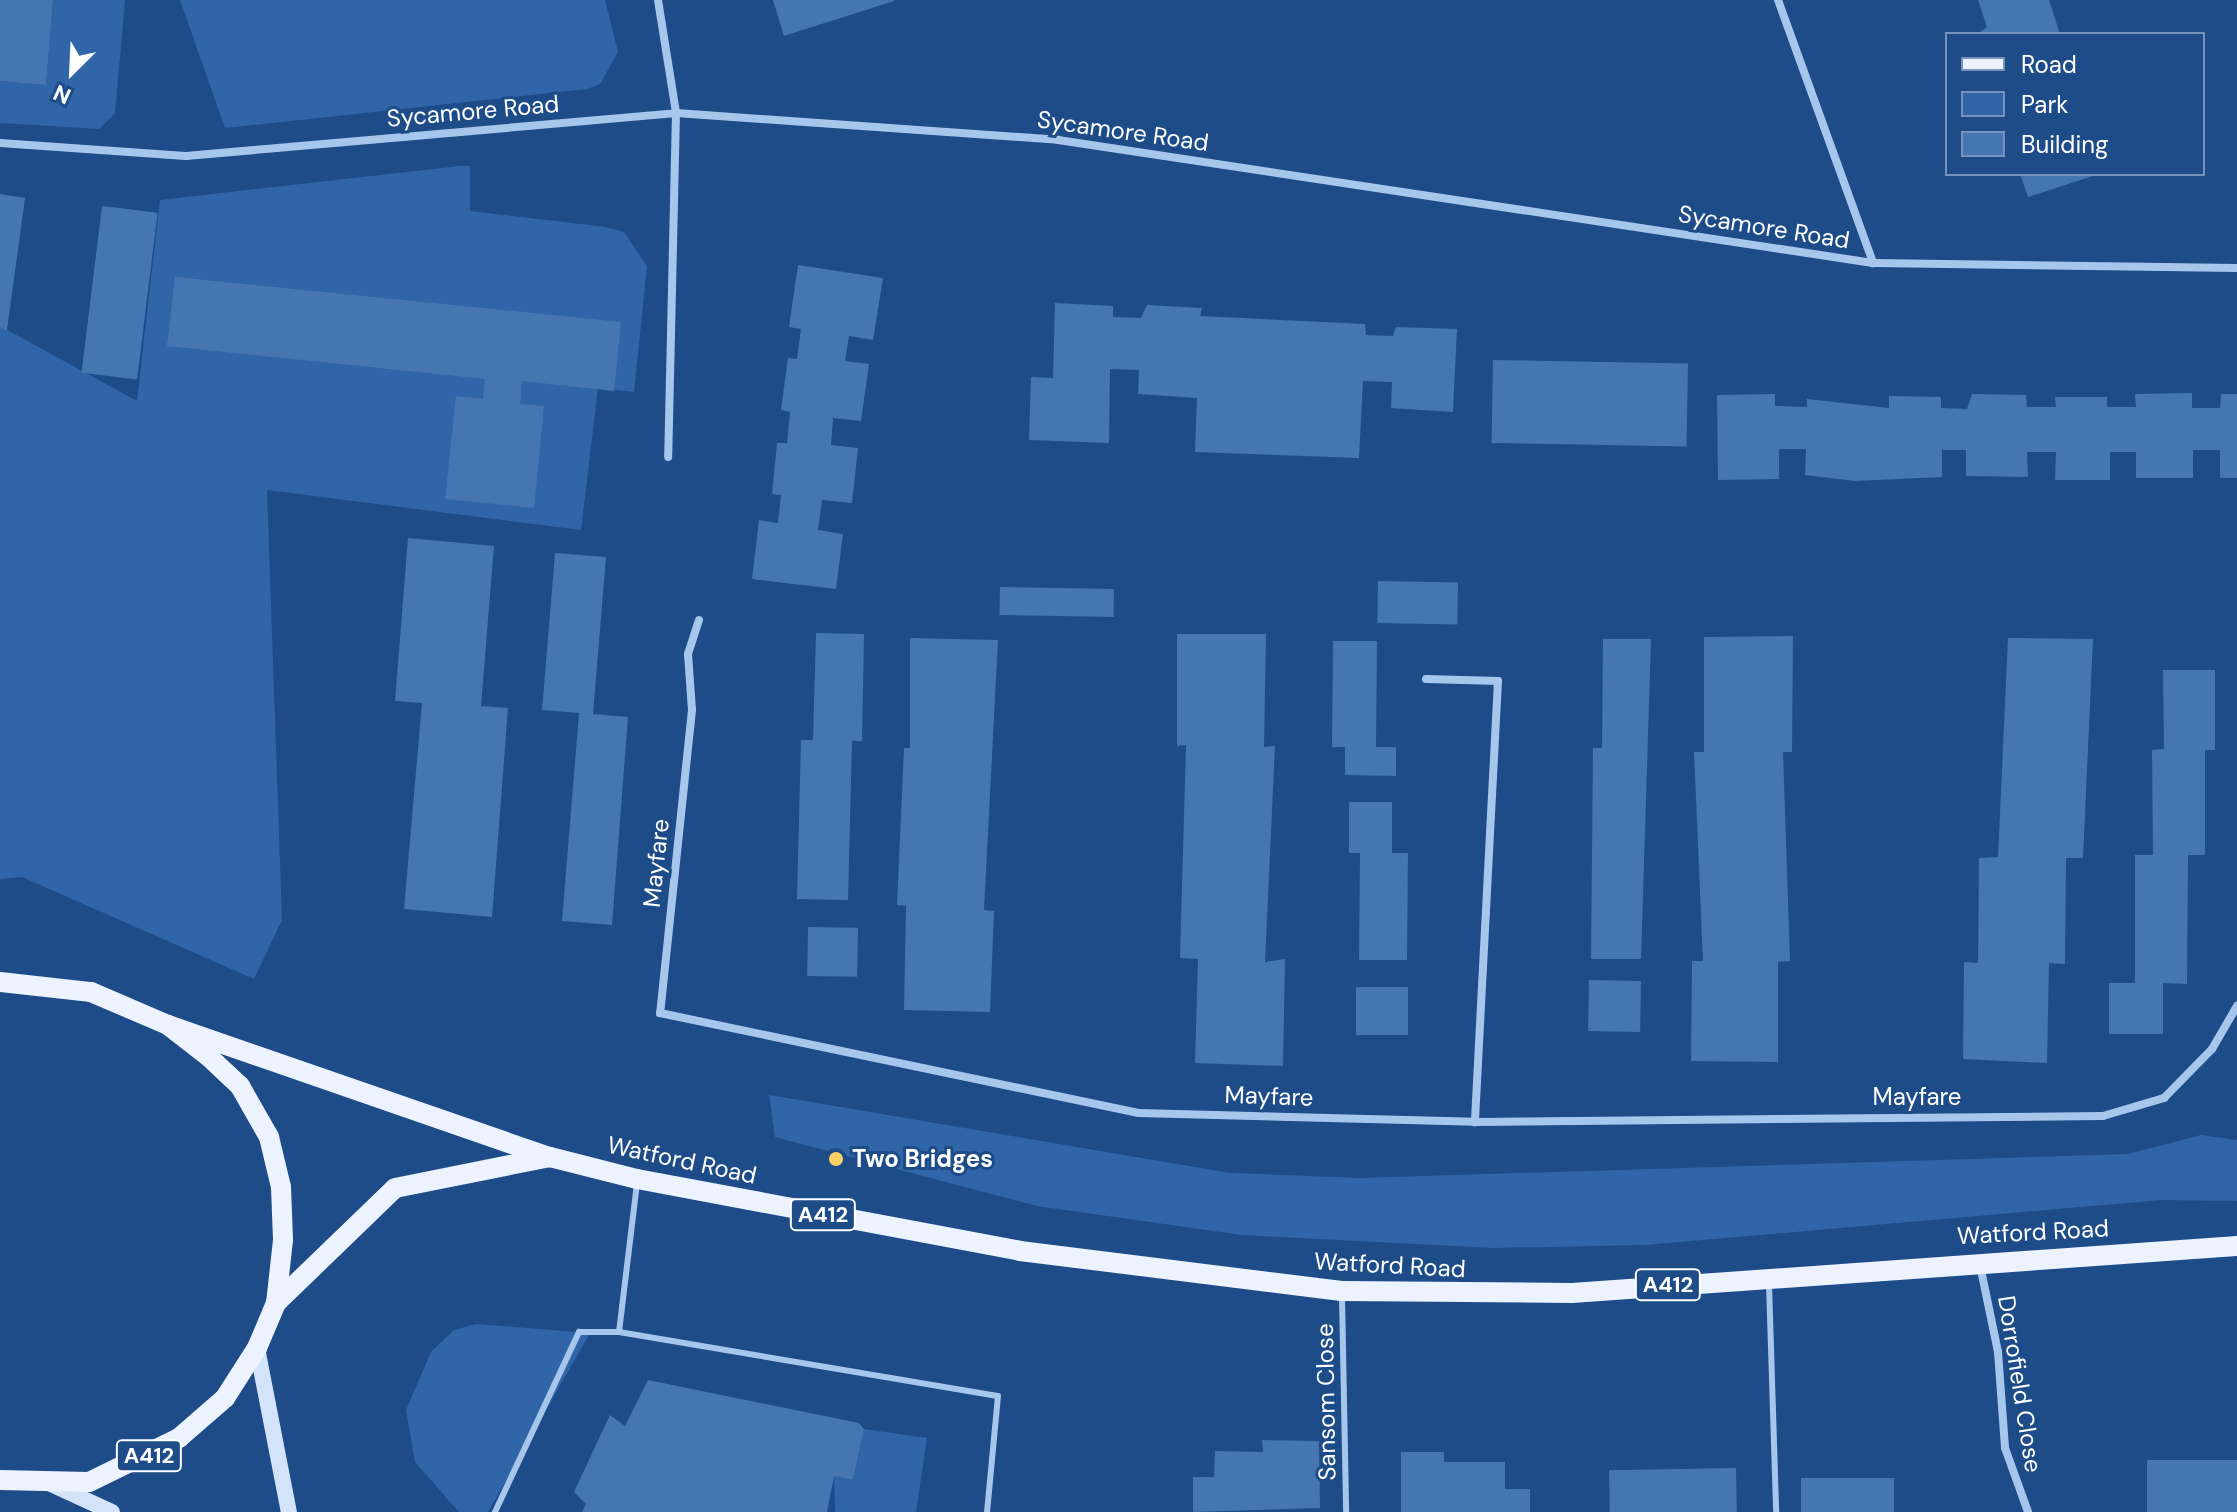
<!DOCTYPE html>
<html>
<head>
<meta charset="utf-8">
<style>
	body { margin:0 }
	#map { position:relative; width:2237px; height:1512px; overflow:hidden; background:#1d4c89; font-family:"DM Sans",sans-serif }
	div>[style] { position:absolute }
	.green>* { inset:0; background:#3066a7 }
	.building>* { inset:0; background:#4576b2; transform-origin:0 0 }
	.lane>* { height:6px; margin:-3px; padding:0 3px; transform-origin:3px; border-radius:3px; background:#a7c6ec }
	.street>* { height:8px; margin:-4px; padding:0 4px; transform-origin:4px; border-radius:4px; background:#a7c6ec }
	.secondary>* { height:16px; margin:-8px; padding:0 8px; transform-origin:8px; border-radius:8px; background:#d3e3f9 }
	.primary>* { height:20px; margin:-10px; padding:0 10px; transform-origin:10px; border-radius:10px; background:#ecf3ff }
	.dots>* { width:22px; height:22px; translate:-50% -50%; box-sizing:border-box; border:4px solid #1d4c89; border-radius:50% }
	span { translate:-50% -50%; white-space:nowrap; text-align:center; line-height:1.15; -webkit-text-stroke:6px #1d4c89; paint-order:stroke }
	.shield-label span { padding:2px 6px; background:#1d4c89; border:2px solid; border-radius:6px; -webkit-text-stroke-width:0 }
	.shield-label { font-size:22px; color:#fff; font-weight:700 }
	.street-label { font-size:24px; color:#fff }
	.poi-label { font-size:24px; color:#fff; font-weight:700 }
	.left { translate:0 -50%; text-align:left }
	.legend { position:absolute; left:1945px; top:32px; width:260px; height:144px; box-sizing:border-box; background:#1d4c89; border:2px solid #7794b8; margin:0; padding:10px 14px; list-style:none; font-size:24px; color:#fff }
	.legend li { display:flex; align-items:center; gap:16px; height:40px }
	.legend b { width:40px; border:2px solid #7794b8 }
	.north { position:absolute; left:32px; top:32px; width:80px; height:80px; -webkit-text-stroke:6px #1d4c89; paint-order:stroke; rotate:204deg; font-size:22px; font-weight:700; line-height:32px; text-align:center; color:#fff }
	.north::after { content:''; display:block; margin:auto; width:28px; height:36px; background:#fff; clip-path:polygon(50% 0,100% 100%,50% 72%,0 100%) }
</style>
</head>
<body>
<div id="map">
	<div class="green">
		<i style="clip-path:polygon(53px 0,125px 0,115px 114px,99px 129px,0 123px,0 81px,46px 85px)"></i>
		<i style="clip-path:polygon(180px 0,605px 0,618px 52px,600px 84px,587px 89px,225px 128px)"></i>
		<i style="clip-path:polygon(460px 166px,470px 166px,470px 211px,606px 227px,624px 232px,647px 266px,634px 392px,598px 388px,581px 530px,267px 490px,282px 920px,254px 979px,22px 877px,0 879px,0 326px,137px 401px,160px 200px)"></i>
		<i style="clip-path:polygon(769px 1095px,1231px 1173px,1360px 1178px,2128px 1154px,2201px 1135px,2237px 1140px,2237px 1201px,2161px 1200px,1645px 1245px,1493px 1248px,1242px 1235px,1037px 1206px,775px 1137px)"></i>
		<i style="clip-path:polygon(476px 1324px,590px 1333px,488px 1512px,459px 1512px,415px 1462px,406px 1410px,431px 1352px,454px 1330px)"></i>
		<i style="clip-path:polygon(864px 1429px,927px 1438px,916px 1512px,835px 1512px,834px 1476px,853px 1480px)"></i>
	</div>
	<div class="building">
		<i style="clip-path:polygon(0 0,53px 0,46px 85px,0 81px)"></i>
		<i style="clip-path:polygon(773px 0,894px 0,894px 1px,784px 36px)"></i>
		<i style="clip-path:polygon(1978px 0,2049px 0,2060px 34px,1977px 34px,1987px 27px)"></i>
		<i style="clip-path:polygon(2020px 174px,2096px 174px,2096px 175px,2028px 197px)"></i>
		<i style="clip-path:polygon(0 194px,25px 198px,7px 330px,0 327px)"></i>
		<i style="left:102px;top:206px;width:56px;height:168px;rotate:7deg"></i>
		<i style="clip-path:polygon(798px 265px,883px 278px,873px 340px,849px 336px,845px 361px,869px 364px,861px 421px,833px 418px,831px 445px,858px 448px,852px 503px,822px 500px,818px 530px,843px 534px,836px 589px,752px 579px,759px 520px,778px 523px,781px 495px,772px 494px,777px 443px,787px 443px,790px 412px,781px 410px,788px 358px,797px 359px,801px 329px,789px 327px)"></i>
		<i style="clip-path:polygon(175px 277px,621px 322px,614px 391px,522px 381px,520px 404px,544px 406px,534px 508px,445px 499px,456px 396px,483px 399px,485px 379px,167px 346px)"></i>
		<i style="clip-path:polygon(1055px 303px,1113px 306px,1113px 317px,1141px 318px,1147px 305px,1202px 308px,1200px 316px,1365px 324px,1366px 335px,1393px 336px,1396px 327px,1457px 329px,1453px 412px,1391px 408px,1392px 382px,1363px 381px,1359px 458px,1195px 452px,1197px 398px,1138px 394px,1139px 370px,1110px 369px,1109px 443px,1029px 440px,1031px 377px,1053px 378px)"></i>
		<i style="left:1493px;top:360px;width:195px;height:83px;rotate:1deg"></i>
		<i style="clip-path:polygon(2192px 393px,2192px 408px,2220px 408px,2221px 394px,2237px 394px,2237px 478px,2220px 478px,2220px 450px,2193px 450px,2193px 478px,2136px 478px,2136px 452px,2110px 452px,2110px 480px,2055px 480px,2056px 452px,2027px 452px,2028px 477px,1966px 476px,1966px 450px,1942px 450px,1942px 477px,1855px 481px,1805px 475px,1806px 449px,1779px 449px,1779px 479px,1718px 480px,1717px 395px,1775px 394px,1775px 406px,1807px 407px,1807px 399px,1889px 408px,1889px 396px,1941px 397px,1941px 408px,1967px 409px,1972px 394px,2026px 395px,2027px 407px,2056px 407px,2055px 397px,2107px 397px,2107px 407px,2136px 407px,2135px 394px)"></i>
		<i style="clip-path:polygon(408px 538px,494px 546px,481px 706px,508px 708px,492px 917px,404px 909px,422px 703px,395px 701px)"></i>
		<i style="clip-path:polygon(555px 553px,606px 557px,593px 714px,628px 717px,612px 925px,562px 921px,579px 713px,542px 710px)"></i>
		<i style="left:1378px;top:581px;width:80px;height:42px;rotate:1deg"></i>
		<i style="left:1000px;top:587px;width:114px;height:28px;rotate:1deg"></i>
		<i style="clip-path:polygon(816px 633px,864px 634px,862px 741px,852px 741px,848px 900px,797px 899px,801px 740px,813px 740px)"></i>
		<i style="clip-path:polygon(1177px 634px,1266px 634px,1264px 747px,1275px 746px,1265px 962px,1285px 959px,1283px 1066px,1195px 1063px,1198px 959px,1180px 958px,1186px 745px,1177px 746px)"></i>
		<i style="clip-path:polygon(1793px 636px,1792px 752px,1783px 752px,1790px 961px,1778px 962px,1778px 1062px,1691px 1061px,1692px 961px,1703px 961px,1694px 752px,1704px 752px,1704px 637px)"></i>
		<i style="clip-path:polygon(910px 638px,998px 640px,984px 910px,994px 911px,990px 1012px,904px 1010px,906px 906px,897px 905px,904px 748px,910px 748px)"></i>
		<i style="clip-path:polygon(2008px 638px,2093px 639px,2083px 858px,2066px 858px,2065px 964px,2049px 963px,2047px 1063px,1963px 1059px,1964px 962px,1978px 963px,1979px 858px,1998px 857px)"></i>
		<i style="clip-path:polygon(1603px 639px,1651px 639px,1641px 959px,1591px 959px,1593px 748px,1602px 748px)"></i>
		<i style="clip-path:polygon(1333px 641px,1377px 641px,1376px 747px,1396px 747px,1396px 776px,1345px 775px,1345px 747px,1332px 747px)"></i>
		<i style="clip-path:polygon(2163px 670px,2215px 670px,2215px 750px,2205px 750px,2205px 855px,2188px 855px,2187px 984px,2163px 983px,2163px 1034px,2109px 1034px,2109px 983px,2135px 983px,2135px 855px,2153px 855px,2152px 750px,2164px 749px)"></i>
		<i style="clip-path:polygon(1349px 802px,1392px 802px,1392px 853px,1408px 853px,1407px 960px,1359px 960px,1360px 853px,1349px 853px)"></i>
		<i style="left:808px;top:927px;width:50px;height:49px;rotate:1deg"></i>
		<i style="left:1589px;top:980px;width:52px;height:51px;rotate:1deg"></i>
		<i style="left:1356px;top:987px;width:52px;height:48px"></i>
		<i style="clip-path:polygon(648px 1380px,859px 1423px,864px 1429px,853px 1480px,834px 1476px,827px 1512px,582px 1512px,586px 1504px,574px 1492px,610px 1415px,625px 1426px)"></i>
		<i style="clip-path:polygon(1262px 1440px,1319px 1441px,1320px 1508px,1193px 1512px,1193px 1477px,1214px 1477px,1215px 1451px,1263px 1452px)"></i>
		<i style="clip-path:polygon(1401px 1452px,1444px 1452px,1444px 1462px,1505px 1462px,1505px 1489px,1530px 1489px,1530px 1512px,1401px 1512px)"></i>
		<i style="left:2237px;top:1460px;width:52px;height:90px;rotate:90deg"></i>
		<i style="left:1736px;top:1468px;width:44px;height:127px;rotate:89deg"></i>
		<i style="left:1894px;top:1478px;width:34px;height:93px;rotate:90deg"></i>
	</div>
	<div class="lane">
		<i style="left:1769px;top:1284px;width:228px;rotate:88.2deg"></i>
		<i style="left:1342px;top:1296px;width:216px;rotate:88.9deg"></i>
		<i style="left:619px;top:1332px;width:384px;rotate:9.6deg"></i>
		<i style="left:998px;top:1396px;width:117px;rotate:95.4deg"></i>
		<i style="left:495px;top:1512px;width:199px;rotate:-65deg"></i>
		<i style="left:579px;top:1332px;width:40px"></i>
		<i style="left:619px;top:1332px;width:150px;rotate:-83.1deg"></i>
	</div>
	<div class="street">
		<i style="left:658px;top:0;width:114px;rotate:80.9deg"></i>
		<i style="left:676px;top:113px;width:344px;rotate:91.3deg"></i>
		<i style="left:1778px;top:0;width:280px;rotate:70.1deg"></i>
		<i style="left:0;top:143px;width:186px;rotate:4deg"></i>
		<i style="left:186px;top:156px;width:492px;rotate:-5deg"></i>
		<i style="left:676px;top:113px;width:383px;rotate:4deg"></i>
		<i style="left:1058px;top:140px;width:824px;rotate:8.58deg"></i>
		<i style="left:1873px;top:263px;width:364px;rotate:0.8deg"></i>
		<i style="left:699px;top:620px;width:36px;rotate:108deg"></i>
		<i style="left:688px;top:654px;width:56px;rotate:85.9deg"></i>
		<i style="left:692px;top:710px;width:305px;rotate:96deg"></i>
		<i style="left:660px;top:1013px;width:489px;rotate:11.8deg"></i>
		<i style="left:1139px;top:1113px;width:336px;rotate:1.5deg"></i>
		<i style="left:1475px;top:1122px;width:628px;rotate:-0.55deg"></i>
		<i style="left:2103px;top:1116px;width:64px;rotate:-16.4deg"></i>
		<i style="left:2164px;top:1098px;width:69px;rotate:-45.6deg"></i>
		<i style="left:2212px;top:1049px;width:50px;rotate:-59.8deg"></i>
		<i style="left:1426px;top:679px;width:72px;rotate:1.6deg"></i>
		<i style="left:1498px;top:681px;width:442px;rotate:93deg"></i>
		<i style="left:1980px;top:1265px;width:89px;rotate:78.3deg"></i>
		<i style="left:1998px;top:1352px;width:96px;rotate:85.8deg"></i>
		<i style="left:2005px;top:1448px;width:68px;rotate:70.2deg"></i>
	</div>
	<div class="secondary">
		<i style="left:257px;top:1348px;width:167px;rotate:79deg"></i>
		<i style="left:51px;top:1484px;width:67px;rotate:24.7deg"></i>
	</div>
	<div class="primary">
		<i style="left:0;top:982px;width:92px;rotate:6.3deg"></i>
		<i style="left:91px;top:992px;width:84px;rotate:23.2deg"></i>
		<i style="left:168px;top:1025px;width:51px;rotate:37.8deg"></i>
		<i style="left:208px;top:1056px;width:44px;rotate:43.2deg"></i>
		<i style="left:240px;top:1086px;width:59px;rotate:60.4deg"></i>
		<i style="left:269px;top:1137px;width:51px;rotate:76.5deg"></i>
		<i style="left:281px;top:1187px;width:53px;rotate:87.8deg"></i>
		<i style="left:283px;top:1240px;width:63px;rotate:96.3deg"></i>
		<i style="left:276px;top:1303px;width:49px;rotate:112.9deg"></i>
		<i style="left:257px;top:1348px;width:59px;rotate:122.6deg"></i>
		<i style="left:225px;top:1398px;width:61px;rotate:139deg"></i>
		<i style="left:179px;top:1438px;width:100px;rotate:153.9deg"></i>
		<i style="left:89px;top:1482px;width:89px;rotate:-178.7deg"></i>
		<i style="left:168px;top:1025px;width:404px;rotate:19.1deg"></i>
		<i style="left:550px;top:1157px;width:90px;rotate:14.2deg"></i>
		<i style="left:637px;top:1179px;width:390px;rotate:10.6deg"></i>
		<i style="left:1020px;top:1251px;width:324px;rotate:7.1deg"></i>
		<i style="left:1342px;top:1291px;width:230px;rotate:0.5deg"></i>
		<i style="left:1572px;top:1293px;width:667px;rotate:-4.04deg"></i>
		<i style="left:276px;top:1303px;width:165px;rotate:-44deg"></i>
		<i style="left:395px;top:1188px;width:158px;rotate:-11.3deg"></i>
	</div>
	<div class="dots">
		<i style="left:836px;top:1159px;background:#fcd065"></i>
	</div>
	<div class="shield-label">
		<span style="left:823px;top:1215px">A412</span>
		<span style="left:1668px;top:1285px">A412</span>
		<span style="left:149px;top:1456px">A412</span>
	</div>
	<div class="street-label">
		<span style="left:473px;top:111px;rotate:-5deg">Sycamore Road</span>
		<span style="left:1123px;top:131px;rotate:8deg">Sycamore Road</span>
		<span style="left:1764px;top:227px;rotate:9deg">Sycamore Road</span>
		<span style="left:656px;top:863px;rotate:-84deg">Mayfare</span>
		<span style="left:1269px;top:1096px;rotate:2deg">Mayfare</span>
		<span style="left:1917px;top:1097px">Mayfare</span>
		<span style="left:682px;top:1160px;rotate:12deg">Watford Road</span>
		<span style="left:2033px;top:1232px;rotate:-3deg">Watford Road</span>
		<span style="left:1390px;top:1265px;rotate:3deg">Watford Road</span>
		<span style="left:2020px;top:1384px;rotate:81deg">Dorrofield Close</span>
		<span style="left:1326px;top:1402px;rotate:-91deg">Sansom Close</span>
	</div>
	<div class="poi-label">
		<span class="left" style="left:852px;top:1159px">Two Bridges</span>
	</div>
	<ul class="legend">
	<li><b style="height:10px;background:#ecf3ff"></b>Road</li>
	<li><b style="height:22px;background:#3066a7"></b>Park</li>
	<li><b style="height:22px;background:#4576b2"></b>Building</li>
	</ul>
	<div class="north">N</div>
</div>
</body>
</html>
